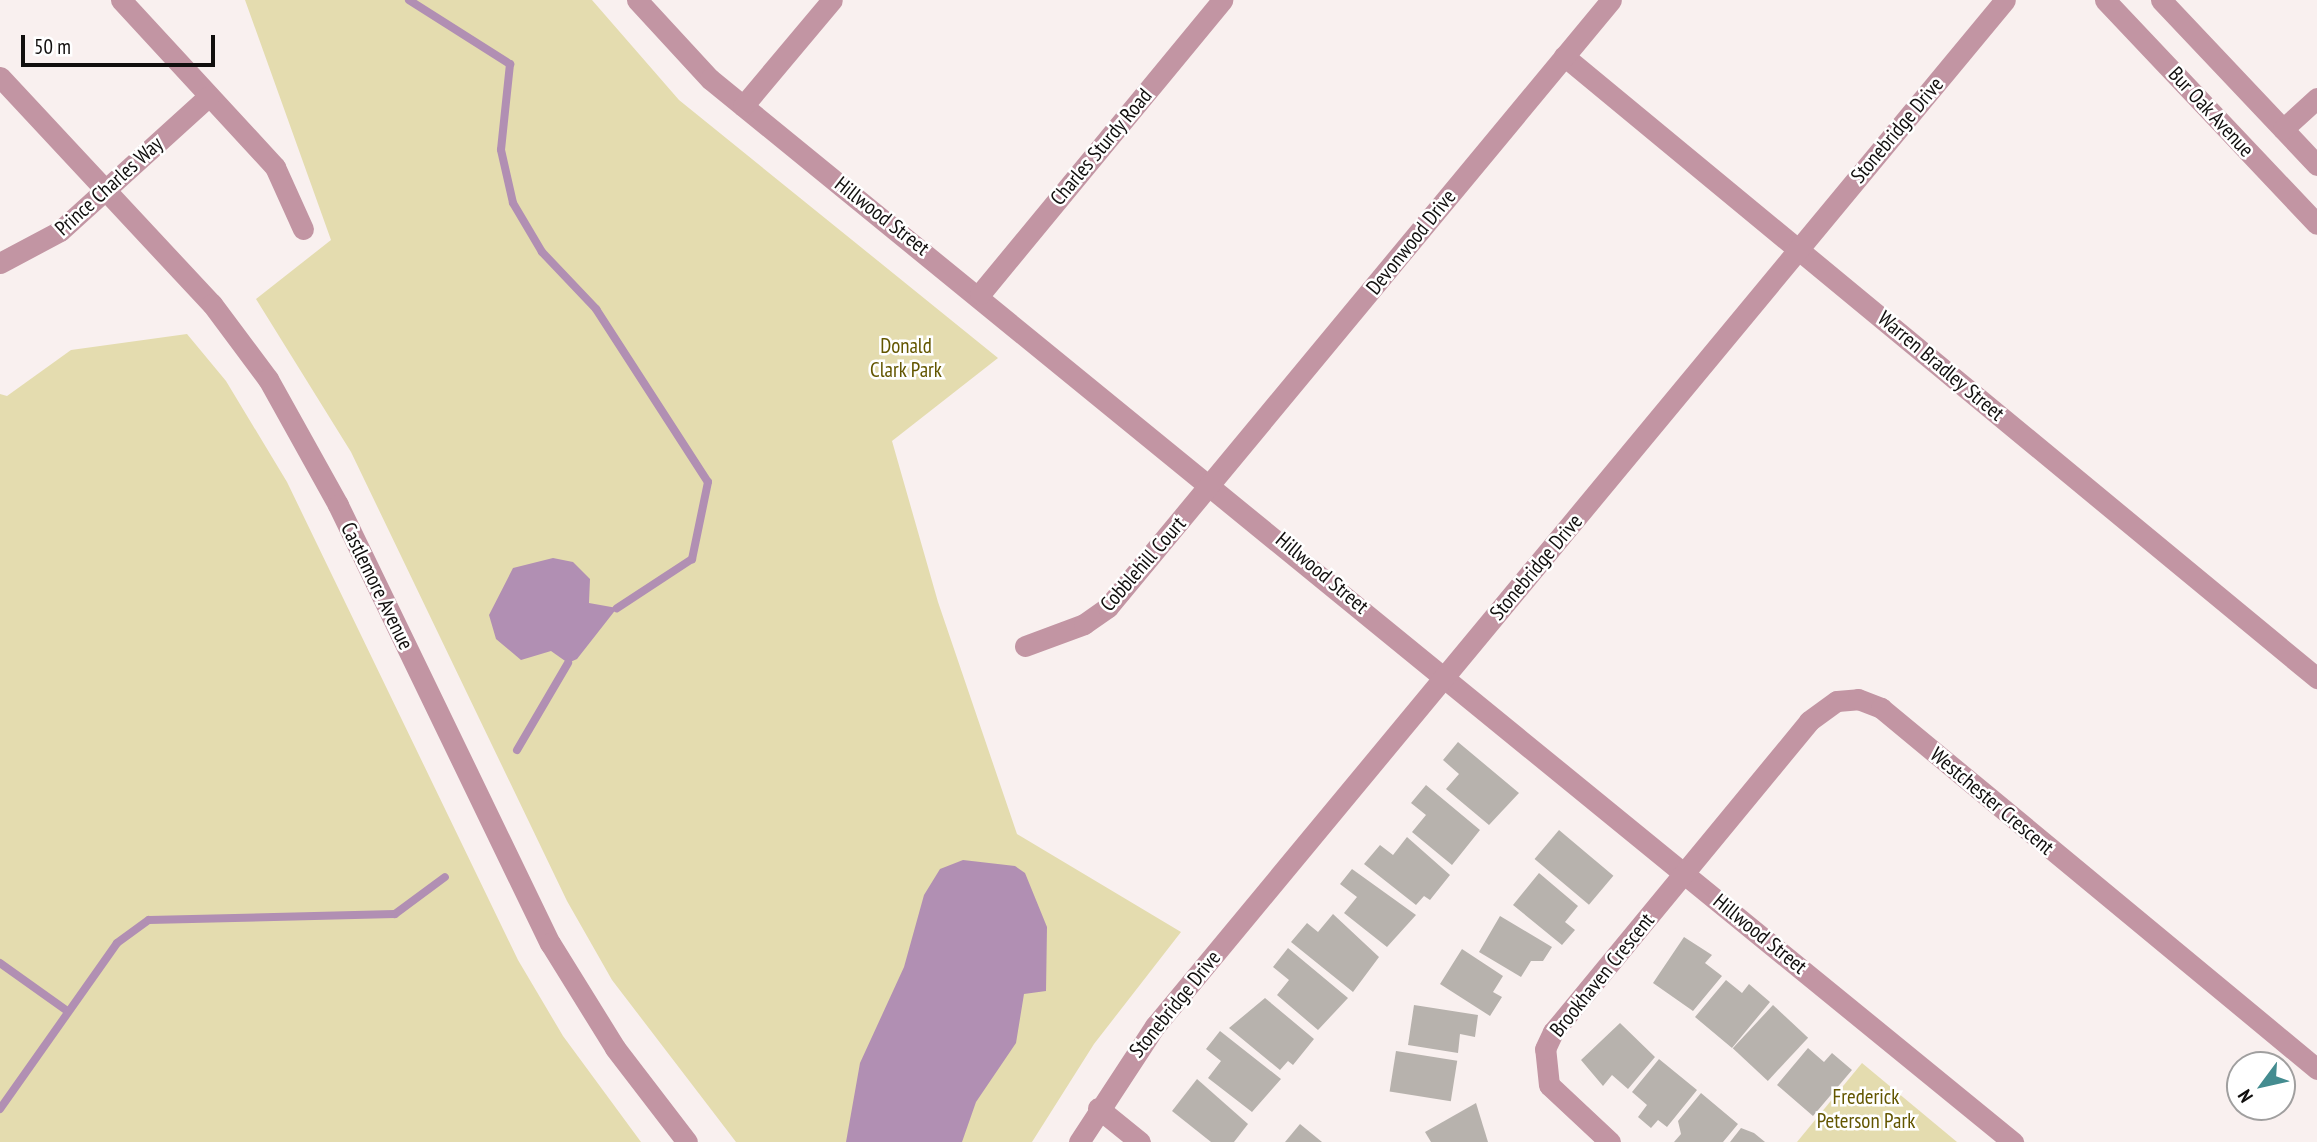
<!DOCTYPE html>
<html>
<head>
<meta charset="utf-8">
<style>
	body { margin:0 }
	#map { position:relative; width:2317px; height:1142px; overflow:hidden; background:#f9f0ef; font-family:"PT Sans Narrow",sans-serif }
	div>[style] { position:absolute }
	.green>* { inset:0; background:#e4dcaf }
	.water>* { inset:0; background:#b18fb3 }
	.stream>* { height:8px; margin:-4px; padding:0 4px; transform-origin:4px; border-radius:4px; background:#b18fb3 }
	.building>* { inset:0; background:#b7b2ad; transform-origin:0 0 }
	.minor>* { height:21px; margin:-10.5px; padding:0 10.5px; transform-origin:10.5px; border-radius:10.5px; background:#c295a3 }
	span { translate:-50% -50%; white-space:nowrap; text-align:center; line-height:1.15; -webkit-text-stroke:5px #fff; paint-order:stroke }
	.street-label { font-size:21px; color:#110f0e }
	.park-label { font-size:21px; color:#635600 }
	.north { position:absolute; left:2226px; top:1051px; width:70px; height:70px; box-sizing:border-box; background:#fff; border:2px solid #a09f9f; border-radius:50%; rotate:237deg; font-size:19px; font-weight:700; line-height:28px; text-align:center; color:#110f0e }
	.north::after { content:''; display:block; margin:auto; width:24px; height:32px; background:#448c90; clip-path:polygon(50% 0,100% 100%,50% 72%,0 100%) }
	.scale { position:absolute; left:21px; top:35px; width:194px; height:32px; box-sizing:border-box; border:4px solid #110f0e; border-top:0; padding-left:9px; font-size:21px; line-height:24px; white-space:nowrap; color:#110f0e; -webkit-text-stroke:5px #fff; paint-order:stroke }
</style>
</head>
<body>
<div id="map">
	<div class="green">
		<i style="clip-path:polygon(245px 0,592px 0,679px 100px,998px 358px,892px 441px,938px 602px,1017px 834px,1181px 932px,1094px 1044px,1032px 1142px,736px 1142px,612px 980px,567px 901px,351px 452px,256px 299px,331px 240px)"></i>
		<i style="clip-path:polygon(187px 334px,226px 381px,287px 482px,518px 960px,563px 1036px,641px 1142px,0 1142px,0 394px,7px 396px,71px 350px)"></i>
		<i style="clip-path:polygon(1862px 1063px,1957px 1142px,1797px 1142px)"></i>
	</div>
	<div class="water">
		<i style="clip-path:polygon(553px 558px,573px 562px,590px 579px,589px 603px,617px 608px,577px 659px,568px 663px,551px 651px,521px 660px,496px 639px,489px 615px,513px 568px)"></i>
		<i style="clip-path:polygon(963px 860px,1015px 866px,1025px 873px,1047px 927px,1046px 991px,1024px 994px,1016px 1043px,976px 1102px,962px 1142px,846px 1142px,860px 1063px,904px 967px,924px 895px,940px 869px)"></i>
	</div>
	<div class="stream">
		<i style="left:409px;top:0;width:120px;rotate:32.4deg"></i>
		<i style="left:510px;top:64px;width:86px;rotate:96deg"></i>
		<i style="left:501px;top:150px;width:54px;rotate:77.2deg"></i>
		<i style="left:513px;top:203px;width:57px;rotate:59.4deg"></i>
		<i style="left:542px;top:252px;width:79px;rotate:46.5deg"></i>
		<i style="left:596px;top:309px;width:206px;rotate:57.1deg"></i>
		<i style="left:708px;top:482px;width:79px;rotate:101.7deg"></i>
		<i style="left:692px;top:559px;width:90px;rotate:146.8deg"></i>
		<i style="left:517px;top:750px;width:101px;rotate:-59.6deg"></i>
		<i style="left:0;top:963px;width:81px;rotate:35.5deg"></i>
		<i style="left:0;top:1109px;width:203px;rotate:-54.8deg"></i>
		<i style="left:117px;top:943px;width:39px;rotate:-36deg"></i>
		<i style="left:149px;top:920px;width:246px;rotate:-1.4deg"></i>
		<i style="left:395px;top:914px;width:62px;rotate:-36.5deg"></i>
	</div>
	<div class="building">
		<i style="clip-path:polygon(1458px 742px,1519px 793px,1489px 825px,1446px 789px,1459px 774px,1443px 760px)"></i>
		<i style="clip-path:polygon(1426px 785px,1480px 830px,1452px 865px,1412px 832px,1426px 815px,1411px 803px)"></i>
		<i style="left:1559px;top:830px;width:71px;height:38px;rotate:40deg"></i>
		<i style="clip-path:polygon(1407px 837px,1450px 875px,1430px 900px,1424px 896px,1416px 905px,1364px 864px,1380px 845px,1393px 855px)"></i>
		<i style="clip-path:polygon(1352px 869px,1416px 915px,1387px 947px,1344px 913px,1357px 897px,1340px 884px)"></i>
		<i style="clip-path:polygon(1539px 873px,1578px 906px,1565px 922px,1575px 930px,1562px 945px,1513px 905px)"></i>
		<i style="clip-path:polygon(1333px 914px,1379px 957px,1353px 992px,1291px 942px,1307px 923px,1318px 932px)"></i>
		<i style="clip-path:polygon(1500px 916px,1552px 947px,1543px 961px,1531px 961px,1521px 977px,1479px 952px)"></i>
		<i style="clip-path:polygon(1684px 937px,1712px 955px,1705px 963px,1722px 976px,1693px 1011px,1653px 983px)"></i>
		<i style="clip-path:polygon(1288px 948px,1348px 998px,1318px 1030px,1277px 995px,1289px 980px,1273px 967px)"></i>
		<i style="clip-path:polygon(1462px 949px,1503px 976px,1493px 992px,1502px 997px,1490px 1016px,1440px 984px)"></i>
		<i style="clip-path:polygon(1726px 980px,1742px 993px,1749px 984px,1770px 1002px,1732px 1048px,1695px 1017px)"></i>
		<i style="clip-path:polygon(1265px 998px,1314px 1039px,1293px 1065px,1288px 1061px,1280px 1070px,1229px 1028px)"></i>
		<i style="clip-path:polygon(1414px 1005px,1478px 1015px,1475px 1037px,1460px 1034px,1458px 1053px,1408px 1045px)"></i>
		<i style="left:1773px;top:1005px;width:48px;height:59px;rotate:43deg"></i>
		<i style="clip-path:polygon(1620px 1023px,1655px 1057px,1628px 1089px,1612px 1075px,1603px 1086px,1581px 1060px)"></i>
		<i style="clip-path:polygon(1220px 1031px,1281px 1079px,1252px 1112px,1208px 1078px,1221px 1061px,1206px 1049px)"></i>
		<i style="clip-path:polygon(1808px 1048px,1824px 1062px,1832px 1053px,1852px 1070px,1813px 1116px,1777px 1085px)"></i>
		<i style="left:1396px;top:1051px;width:62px;height:41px;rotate:9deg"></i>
		<i style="clip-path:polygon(1659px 1059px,1697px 1090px,1667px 1127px,1658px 1120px,1651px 1128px,1638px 1117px,1647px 1105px,1632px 1092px)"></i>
		<i style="clip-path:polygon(1197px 1079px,1248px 1124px,1234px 1142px,1211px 1142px,1172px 1111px)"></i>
		<i style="clip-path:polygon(1701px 1093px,1738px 1124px,1723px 1142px,1674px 1142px,1681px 1134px,1678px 1121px)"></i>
		<i style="clip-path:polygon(1476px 1103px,1488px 1142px,1431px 1142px,1425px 1132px)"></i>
		<i style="clip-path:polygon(1300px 1124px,1322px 1142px,1285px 1142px)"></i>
		<i style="clip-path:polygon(1741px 1128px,1754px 1133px,1765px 1142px,1730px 1142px)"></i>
	</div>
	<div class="minor">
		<i style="left:121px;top:0;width:227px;rotate:47.3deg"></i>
		<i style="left:275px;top:167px;width:68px;rotate:65.7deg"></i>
		<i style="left:637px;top:0;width:108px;rotate:47.3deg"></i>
		<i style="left:710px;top:79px;width:1682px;rotate:39.21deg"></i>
		<i style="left:2105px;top:0;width:308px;rotate:46.6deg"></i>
		<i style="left:2161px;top:0;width:227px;rotate:46.6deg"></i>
		<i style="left:1564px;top:56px;width:977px;rotate:39.56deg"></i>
		<i style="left:0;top:77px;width:311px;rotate:47deg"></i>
		<i style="left:212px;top:304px;width:94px;rotate:53.3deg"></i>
		<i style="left:268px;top:379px;width:144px;rotate:60.9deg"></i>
		<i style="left:338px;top:505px;width:487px;rotate:64.2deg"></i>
		<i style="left:550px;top:943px;width:123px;rotate:58.2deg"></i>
		<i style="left:615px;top:1048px;width:118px;rotate:52.5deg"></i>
		<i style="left:743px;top:106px;width:138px;rotate:-50deg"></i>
		<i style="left:2283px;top:129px;width:46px;rotate:-42.4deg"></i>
		<i style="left:0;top:263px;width:68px;rotate:-28.1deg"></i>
		<i style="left:60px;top:231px;width:201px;rotate:-42.2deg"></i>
		<i style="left:980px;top:294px;width:381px;rotate:-50.5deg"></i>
		<i style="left:1025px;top:646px;width:63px;rotate:-20.4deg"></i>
		<i style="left:1084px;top:624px;width:29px;rotate:-35deg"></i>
		<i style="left:1108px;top:607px;width:788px;rotate:-50.35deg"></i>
		<i style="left:1098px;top:1108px;width:54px;rotate:39deg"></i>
		<i style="left:1079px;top:1142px;width:139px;rotate:-56.8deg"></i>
		<i style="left:1155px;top:1026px;width:1332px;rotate:-50.36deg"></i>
		<i style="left:1610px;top:1142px;width:83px;rotate:-136.9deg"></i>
		<i style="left:1549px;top:1085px;width:36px;rotate:-96deg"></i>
		<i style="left:1545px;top:1049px;width:19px;rotate:-65deg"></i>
		<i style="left:1553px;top:1032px;width:403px;rotate:-50.5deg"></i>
		<i style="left:1809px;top:721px;width:34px;rotate:-36deg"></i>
		<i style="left:1837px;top:701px;width:21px;rotate:-5deg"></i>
		<i style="left:1858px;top:699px;width:25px;rotate:21deg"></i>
		<i style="left:1881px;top:708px;width:566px;rotate:39.62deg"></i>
	</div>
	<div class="street-label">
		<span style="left:2211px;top:112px;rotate:47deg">Bur Oak Avenue</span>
		<span style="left:1897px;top:130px;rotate:-50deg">Stonebridge Drive</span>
		<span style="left:1101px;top:147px;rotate:-50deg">Charles Sturdy Road</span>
		<span style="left:109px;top:186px;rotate:-42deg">Prince Charles Way</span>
		<span style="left:882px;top:216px;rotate:38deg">Hillwood Street</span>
		<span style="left:1411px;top:242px;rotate:-51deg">Devonwood Drive</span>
		<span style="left:1941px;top:366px;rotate:40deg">Warren Bradley Street</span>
		<span style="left:1143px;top:564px;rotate:-49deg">Cobblehill Court</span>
		<span style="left:1536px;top:567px;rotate:-50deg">Stonebridge Drive</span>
		<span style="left:1322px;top:573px;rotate:40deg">Hillwood Street</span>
		<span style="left:377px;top:586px;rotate:64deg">Castlemore Avenue</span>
		<span style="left:1992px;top:801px;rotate:40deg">Westchester Crescent</span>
		<span style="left:1760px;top:934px;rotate:39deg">Hillwood Street</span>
		<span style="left:1602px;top:975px;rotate:-51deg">Brookhaven Crescent</span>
		<span style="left:1175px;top:1004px;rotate:-51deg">Stonebridge Drive</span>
	</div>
	<div class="park-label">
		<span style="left:906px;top:358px">Donald<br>Clark Park</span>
		<span style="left:1866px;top:1109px">Frederick<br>Peterson Park</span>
	</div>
	<div class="north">N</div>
	<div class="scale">50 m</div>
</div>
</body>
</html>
